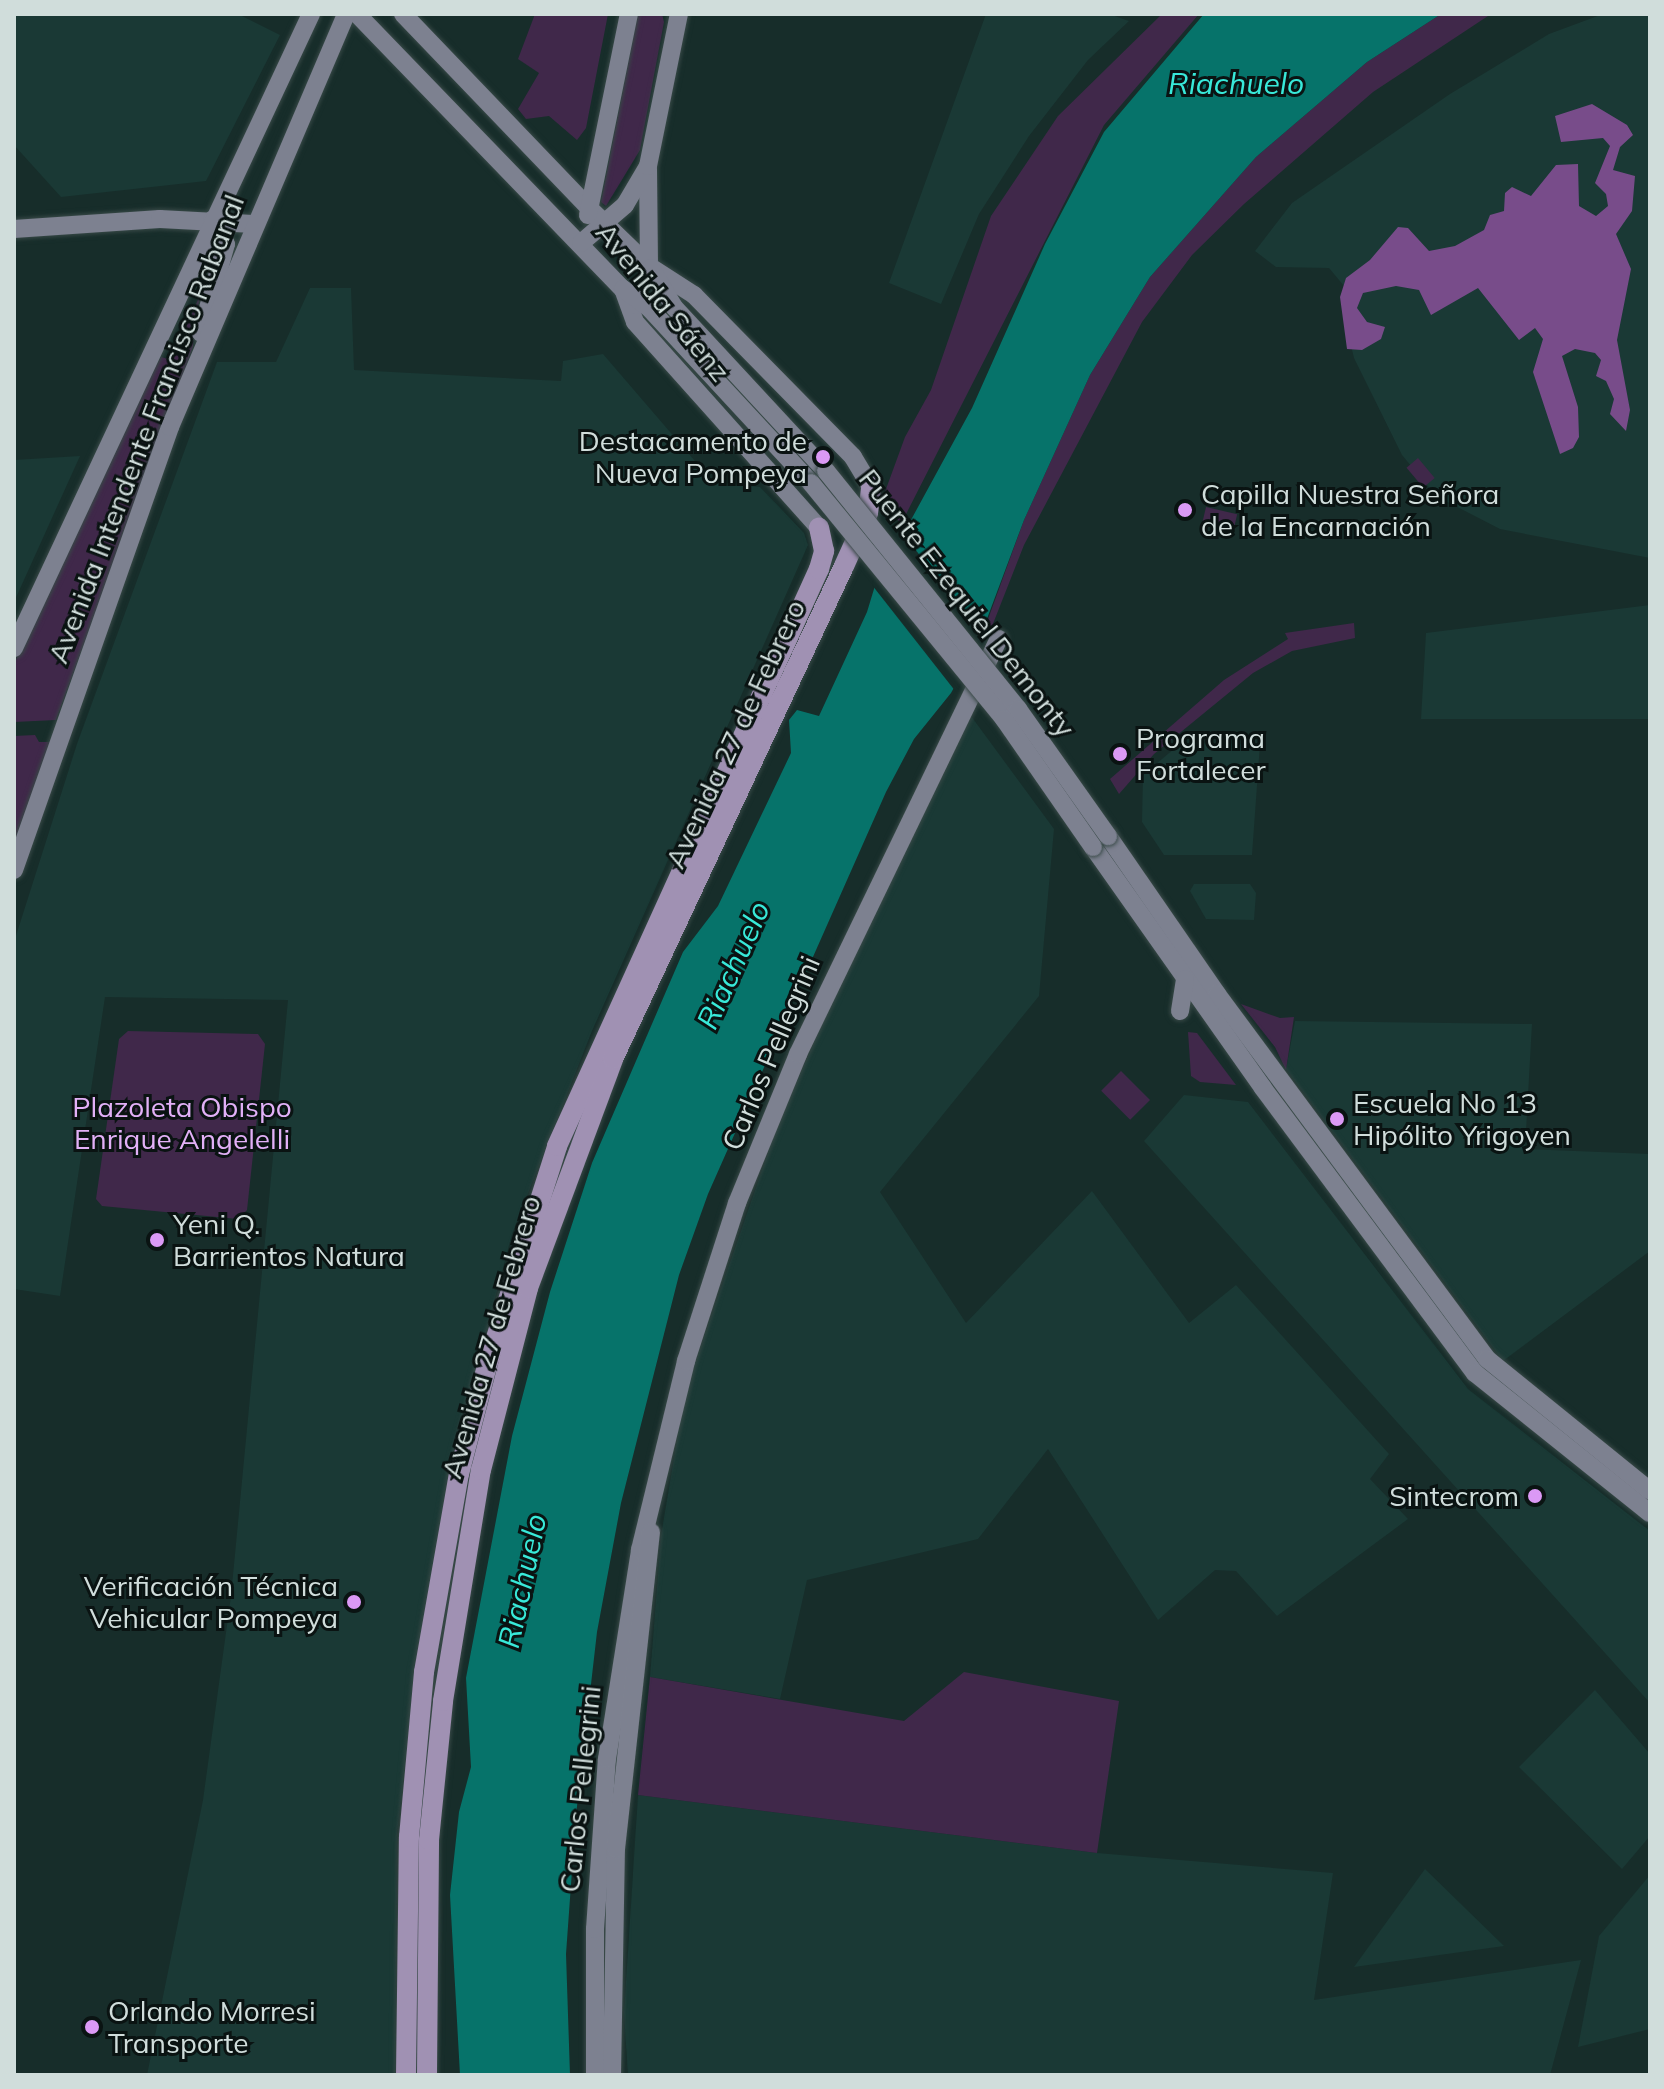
<!DOCTYPE html>
<html>
<head>
<meta charset="utf-8">
<style>
	body { margin:0 }
	#map { position:relative; width:1664px; height:2089px; overflow:hidden; background:#172d2a; font-family:Mulish,sans-serif }
	div>[style] { position:absolute }
	.built>* { inset:0; background:#1a3935 }
	.green>* { inset:0; background:#40284a; transform-origin:0 0 }
	.forest>* { inset:0; background:#784c8a }
	.water>* { inset:0; background:#06736a }
	.pier>* { inset:0; background:#172d2a }
	.roads { filter:drop-shadow(0 0 2px #384947) drop-shadow(0 0 2px #384947) }
	.secondary>* { height:18px; margin:-9px; padding:0 9px; transform-origin:9px; border-radius:9px; background:#7d8190 }
	.primary>* { height:20px; margin:-10px; padding:0 10px; transform-origin:10px; border-radius:10px; background:#a091b3 }
	.bridges { filter:drop-shadow(0 0 2px #384947) drop-shadow(0 0 2px #384947) }
	.secondary-bridge>* { height:18px; margin:-9px; padding:0 9px; transform-origin:9px; border-radius:9px; background:#7d8190 }
	.dots>* { width:22px; height:22px; translate:-50% -50%; box-sizing:border-box; border:4px solid #0a1312; border-radius:50% }
	span { translate:-50% -50%; white-space:nowrap; text-align:center; line-height:1.15; -webkit-text-stroke:6px #0a1312; paint-order:stroke }
	.street-label { font-size:28px; color:#d0dddb }
	.poi-label { font-size:28px; color:#d0dddb }
	.right { translate:-100% -50%; text-align:right }
	.left { translate:0 -50%; text-align:left }
	.park-label { font-size:28px; color:#e2b0f7 }
	.water-label { font-size:30px; color:#38e9d9; font-style:italic }
	.frame { position:absolute; inset:0; border:16px solid #d0dddb; pointer-events:none }
</style>
</head>
<body>
<div id="map">
	<div class="built">
		<i style="clip-path:polygon(14px 14px,238px 14px,280px 35px,206px 181px,61px 197px,14px 145px)"></i>
		<i style="clip-path:polygon(986px 14px,1109px 14px,1129px 21px,1088px 60px,1029px 136px,979px 214px,941px 304px,889px 283px)"></i>
		<i style="clip-path:polygon(1603px 14px,1650px 14px,1650px 558px,1500px 529px,1436px 496px,1402px 455px,1354px 358px,1343px 313px,1349px 292px,1329px 268px,1276px 267px,1255px 251px,1292px 203px,1450px 94px,1549px 34px)"></i>
		<i style="clip-path:polygon(310px 288px,351px 288px,354px 370px,561px 381px,563px 361px,603px 354px,713px 482px,760px 487px,804px 533px,808px 545px,592px 1031px,512px 1234px,453px 1457px,417px 1657px,397px 1833px,395px 2075px,147px 2075px,203px 1800px,231px 1596px,288px 1000px,105px 997px,60px 1296px,14px 1289px,14px 942px,77px 744px,217px 362px,276px 362px)"></i>
		<i style="clip-path:polygon(80px 456px,14px 602px,14px 460px)"></i>
		<i style="clip-path:polygon(1650px 605px,1650px 719px,1421px 719px,1426px 633px)"></i>
		<i style="clip-path:polygon(971px 716px,1054px 829px,1039px 996px,880px 1192px,966px 1323px,1092px 1191px,1189px 1323px,1236px 1285px,1389px 1454px,1370px 1479px,1408px 1519px,1277px 1616px,1236px 1571px,1215px 1570px,1158px 1620px,1048px 1449px,978px 1539px,807px 1580px,780px 1699px,650px 1677px,661px 1536px,685px 1392px,776px 1130px,872px 909px)"></i>
		<i style="clip-path:polygon(1181px 743px,1260px 744px,1252px 855px,1164px 855px,1142px 822px,1143px 775px)"></i>
		<i style="clip-path:polygon(1194px 884px,1250px 884px,1256px 893px,1254px 920px,1206px 919px,1190px 891px)"></i>
		<i style="clip-path:polygon(1295px 1021px,1532px 1024px,1525px 1149px,1650px 1154px,1650px 1251px,1503px 1361px,1286px 1069px)"></i>
		<i style="clip-path:polygon(1184px 1095px,1248px 1102px,1468px 1389px,1650px 1531px,1650px 1703px,1144px 1141px)"></i>
		<i style="clip-path:polygon(1595px 1690px,1650px 1754px,1650px 1836px,1622px 1869px,1519px 1767px)"></i>
		<i style="clip-path:polygon(638px 1795px,1097px 1853px,1333px 1873px,1314px 2000px,1581px 1960px,1550px 2075px,628px 2075px,624px 2013px)"></i>
		<i style="clip-path:polygon(1425px 1869px,1504px 1946px,1354px 1967px)"></i>
		<i style="clip-path:polygon(1650px 1875px,1650px 2029px,1578px 2047px,1599px 1936px)"></i>
	</div>
	<div class="green">
		<i style="clip-path:polygon(535px 14px,608px 14px,586px 128px,577px 140px,549px 116px,526px 119px,518px 109px,539px 73px,518px 59px)"></i>
		<i style="clip-path:polygon(638px 14px,662px 14px,664px 22px,640px 150px,606px 206px,601px 202px)"></i>
		<i style="clip-path:polygon(1162px 14px,1199px 14px,1104px 125px,901px 524px,882px 500px,905px 437px,931px 390px,991px 216px,1058px 116px)"></i>
		<i style="clip-path:polygon(1441px 14px,1491px 14px,1373px 92px,1244px 204px,1192px 255px,1142px 322px,1024px 545px,987px 639px,983px 633px,1024px 520px,1090px 375px,1150px 277px,1256px 157px,1367px 62px)"></i>
		<i style="clip-path:polygon(216px 258px,195px 313px,193px 347px,56px 720px,14px 722px,14px 664px,123px 428px,161px 357px,172px 360px)"></i>
		<i style="left:1418px;top:458px;width:26px;height:15px;rotate:50deg"></i>
		<i style="left:1206px;top:507px;width:32px;height:15px;rotate:13deg"></i>
		<i style="clip-path:polygon(1354px 623px,1355px 638px,1292px 651px,1253px 673px,1154px 754px,1119px 794px,1110px 779px,1224px 680px,1288px 639px,1285px 633px)"></i>
		<i style="clip-path:polygon(35px 735px,39px 742px,50px 742px,14px 850px,14px 736px)"></i>
		<i style="clip-path:polygon(1241px 1004px,1280px 1018px,1294px 1017px,1286px 1070px,1275px 1047px)"></i>
		<i style="clip-path:polygon(128px 1031px,258px 1034px,265px 1044px,247px 1210px,238px 1219px,102px 1206px,96px 1199px,119px 1039px)"></i>
		<i style="clip-path:polygon(1188px 1032px,1197px 1033px,1236px 1085px,1200px 1082px,1191px 1076px)"></i>
		<i style="left:1121px;top:1071px;width:41px;height:28px;rotate:45deg"></i>
		<i style="clip-path:polygon(964px 1672px,1119px 1701px,1097px 1853px,638px 1795px,650px 1677px,904px 1721px)"></i>
	</div>
	<div class="forest">
		<i style="clip-path:polygon(1592px 104px,1627px 125px,1633px 135px,1620px 147px,1613px 170px,1635px 176px,1632px 211px,1616px 234px,1631px 269px,1617px 340px,1630px 410px,1626px 431px,1610px 414px,1614px 399px,1606px 381px,1596px 376px,1601px 360px,1595px 353px,1575px 349px,1562px 356px,1578px 407px,1579px 437px,1573px 448px,1560px 454px,1533px 372px,1543px 339px,1535px 328px,1519px 340px,1478px 288px,1431px 315px,1419px 290px,1396px 286px,1363px 293px,1357px 308px,1367px 322px,1385px 327px,1381px 339px,1362px 350px,1347px 349px,1340px 297px,1346px 278px,1370px 260px,1398px 227px,1408px 228px,1429px 251px,1455px 246px,1484px 230px,1490px 215px,1504px 211px,1505px 193px,1512px 187px,1531px 196px,1556px 165px,1578px 164px,1579px 206px,1596px 216px,1608px 206px,1606px 194px,1595px 183px,1610px 146px,1603px 138px,1561px 142px,1555px 116px)"></i>
	</div>
	<div class="water">
		<i style="clip-path:polygon(1204px 14px,1441px 14px,1367px 62px,1256px 157px,1150px 277px,1090px 375px,1024px 520px,976px 648px,951px 693px,914px 739px,886px 792px,708px 1194px,679px 1275px,621px 1503px,597px 1632px,576px 1815px,566px 1954px,570px 2075px,460px 2075px,450px 1895px,459px 1812px,471px 1767px,466px 1678px,512px 1436px,550px 1292px,592px 1163px,683px 952px,718px 906px,791px 753px,789px 720px,797px 710px,819px 716px,867px 612px,891px 533px,906px 529px,972px 408px,1045px 244px,1104px 132px)"></i>
	</div>
	<div class="pier">
		<i style="clip-path:polygon(897px 527px,986px 637px,956px 692px,872px 585px,887px 532px)"></i>
	</div>
	<div class="roads">
		<div class="secondary">
			<i style="left:357px;top:14px;width:383px;rotate:46deg"></i>
			<i style="left:623px;top:289px;width:35px;rotate:70deg"></i>
			<i style="left:635px;top:322px;width:276px;rotate:48.2deg"></i>
			<i style="left:403px;top:14px;width:270px;rotate:46.2deg"></i>
			<i style="left:590px;top:209px;width:82px;rotate:44deg"></i>
			<i style="left:649px;top:266px;width:54px;rotate:32.8deg"></i>
			<i style="left:694px;top:295px;width:227px;rotate:45.5deg"></i>
			<i style="left:853px;top:457px;width:35px;rotate:59deg"></i>
			<i style="left:648px;top:169px;width:97px;rotate:89.4deg"></i>
			<i style="left:588px;top:215px;width:205px;rotate:-78.5deg"></i>
			<i style="left:14px;top:229px;width:146px;rotate:-3.9deg"></i>
			<i style="left:160px;top:219px;width:93px;rotate:3.1deg"></i>
			<i style="left:581px;top:243px;width:58px;rotate:-40.8deg"></i>
			<i style="left:625px;top:205px;width:45px;rotate:-59.5deg"></i>
			<i style="left:648px;top:166px;width:155px;rotate:-78.5deg"></i>
			<i style="left:651px;top:268px;width:45px;rotate:59.5deg"></i>
			<i style="left:674px;top:307px;width:224px;rotate:47.2deg"></i>
			<i style="left:623px;top:289px;width:32px;rotate:36deg"></i>
			<i style="left:649px;top:308px;width:238px;rotate:47.2deg"></i>
			<i style="left:201px;top:333px;width:92px;rotate:-74.3deg"></i>
			<i style="left:226px;top:244px;width:28px;rotate:-120deg"></i>
			<i style="left:14px;top:648px;width:700px;rotate:-64.9deg"></i>
			<i style="left:1108px;top:836px;width:192px;rotate:55.4deg"></i>
			<i style="left:1217px;top:994px;width:454px;rotate:53.5deg"></i>
			<i style="left:1487px;top:1359px;width:210px;rotate:39deg"></i>
			<i style="left:1093px;top:847px;width:295px;rotate:54.8deg"></i>
			<i style="left:1263px;top:1088px;width:355px;rotate:53.4deg"></i>
			<i style="left:1475px;top:1373px;width:224px;rotate:38.7deg"></i>
			<i style="left:14px;top:870px;width:470px;rotate:-70.6deg"></i>
			<i style="left:170px;top:427px;width:449px;rotate:-66.9deg"></i>
			<i style="left:1180px;top:1011px;width:32px;rotate:-81deg"></i>
			<i style="left:595px;top:2075px;width:146px;rotate:-90deg"></i>
			<i style="left:595px;top:1929px;width:170px;rotate:-86deg"></i>
			<i style="left:607px;top:1759px;width:212px;rotate:-81deg"></i>
			<i style="left:640px;top:1550px;width:195px;rotate:-76.3deg"></i>
			<i style="left:686px;top:1361px;width:166px;rotate:-72.1deg"></i>
			<i style="left:737px;top:1203px;width:161px;rotate:-67.7deg"></i>
			<i style="left:798px;top:1054px;width:461px;rotate:-64.2deg"></i>
			<i style="left:612px;top:2075px;width:226px;rotate:-89deg"></i>
			<i style="left:616px;top:1849px;width:319px;rotate:-83.7deg"></i>
		</div>
		<div class="primary">
			<i style="left:406px;top:2075px;width:238px;rotate:-89.3deg"></i>
			<i style="left:409px;top:1837px;width:166px;rotate:-84.8deg"></i>
			<i style="left:424px;top:1672px;width:201px;rotate:-80deg"></i>
			<i style="left:459px;top:1474px;width:112px;rotate:-75.5deg"></i>
			<i style="left:487px;top:1366px;width:231px;rotate:-72.3deg"></i>
			<i style="left:557px;top:1146px;width:634px;rotate:-65.58deg"></i>
			<i style="left:819px;top:569px;width:19px;rotate:-74deg"></i>
			<i style="left:824px;top:551px;width:24px;rotate:-102deg"></i>
			<i style="left:427px;top:2075px;width:235px;rotate:-89.5deg"></i>
			<i style="left:429px;top:1840px;width:140px;rotate:-84.2deg"></i>
			<i style="left:443px;top:1701px;width:234px;rotate:-80.7deg"></i>
			<i style="left:481px;top:1470px;width:188px;rotate:-75.5deg"></i>
			<i style="left:528px;top:1288px;width:244px;rotate:-69.6deg"></i>
			<i style="left:613px;top:1059px;width:544px;rotate:-64.89deg"></i>
			<i style="left:844px;top:566px;width:58px;rotate:-65.6deg"></i>
			<i style="left:868px;top:513px;width:26px;rotate:-83deg"></i>
		</div>
	</div>
	<div class="bridges">
		<div class="secondary-bridge">
			<i style="left:826px;top:471px;width:306px;rotate:51.1deg"></i>
			<i style="left:1018px;top:709px;width:156px;rotate:54.7deg"></i>
			<i style="left:811px;top:483px;width:305px;rotate:50.7deg"></i>
			<i style="left:1004px;top:719px;width:156px;rotate:55.2deg"></i>
		</div>
	</div>
	<div class="dots">
		<i style="left:823px;top:457px;background:#db99f5"></i>
		<i style="left:1185px;top:510px;background:#db99f5"></i>
		<i style="left:1120px;top:754px;background:#db99f5"></i>
		<i style="left:1337px;top:1119px;background:#db99f5"></i>
		<i style="left:157px;top:1240px;background:#db99f5"></i>
		<i style="left:1535px;top:1496px;background:#db99f5"></i>
		<i style="left:354px;top:1602px;background:#db99f5"></i>
		<i style="left:92px;top:2027px;background:#db99f5"></i>
	</div>
	<div class="street-label">
		<span style="left:663px;top:302px;rotate:51deg">Avenida Sáenz</span>
		<span style="left:146px;top:429px;rotate:-69deg">Avenida Intendente Francisco Rabanal</span>
		<span style="left:967px;top:603px;rotate:52deg">Puente Ezequiel Demonty</span>
		<span style="left:735px;top:734px;rotate:-65deg">Avenida 27 de Febrero</span>
		<span style="left:771px;top:1053px;rotate:-67deg">Carlos Pellegrini</span>
		<span style="left:491px;top:1337px;rotate:-74deg">Avenida 27 de Febrero</span>
		<span style="left:580px;top:1789px;rotate:-84deg">Carlos Pellegrini</span>
	</div>
	<div class="poi-label">
		<span class="right" style="left:807px;top:457px">Destacamento de<br>Nueva Pompeya</span>
		<span class="left" style="left:1201px;top:510px">Capilla Nuestra Señora<br>de la Encarnación</span>
		<span class="left" style="left:1136px;top:754px">Programa<br>Fortalecer</span>
		<span class="left" style="left:1353px;top:1119px">Escuela No 13<br>Hipólito Yrigoyen</span>
		<span class="left" style="left:173px;top:1240px">Yeni Q.<br>Barrientos Natura</span>
		<span class="right" style="left:1519px;top:1496px">Sintecrom</span>
		<span class="right" style="left:338px;top:1602px">Verificación Técnica<br>Vehicular Pompeya</span>
		<span class="left" style="left:108px;top:2027px">Orlando Morresi<br>Transporte</span>
	</div>
	<div class="park-label">
		<span style="left:182px;top:1123px">Plazoleta Obispo<br>Enrique Angelelli</span>
	</div>
	<div class="water-label">
		<span style="left:1236px;top:83px">Riachuelo</span>
		<span style="left:733px;top:965px;rotate:-66deg">Riachuelo</span>
		<span style="left:522px;top:1581px;rotate:-78deg">Riachuelo</span>
	</div>
	<div class="frame"></div>
</div>
</body>
</html>
